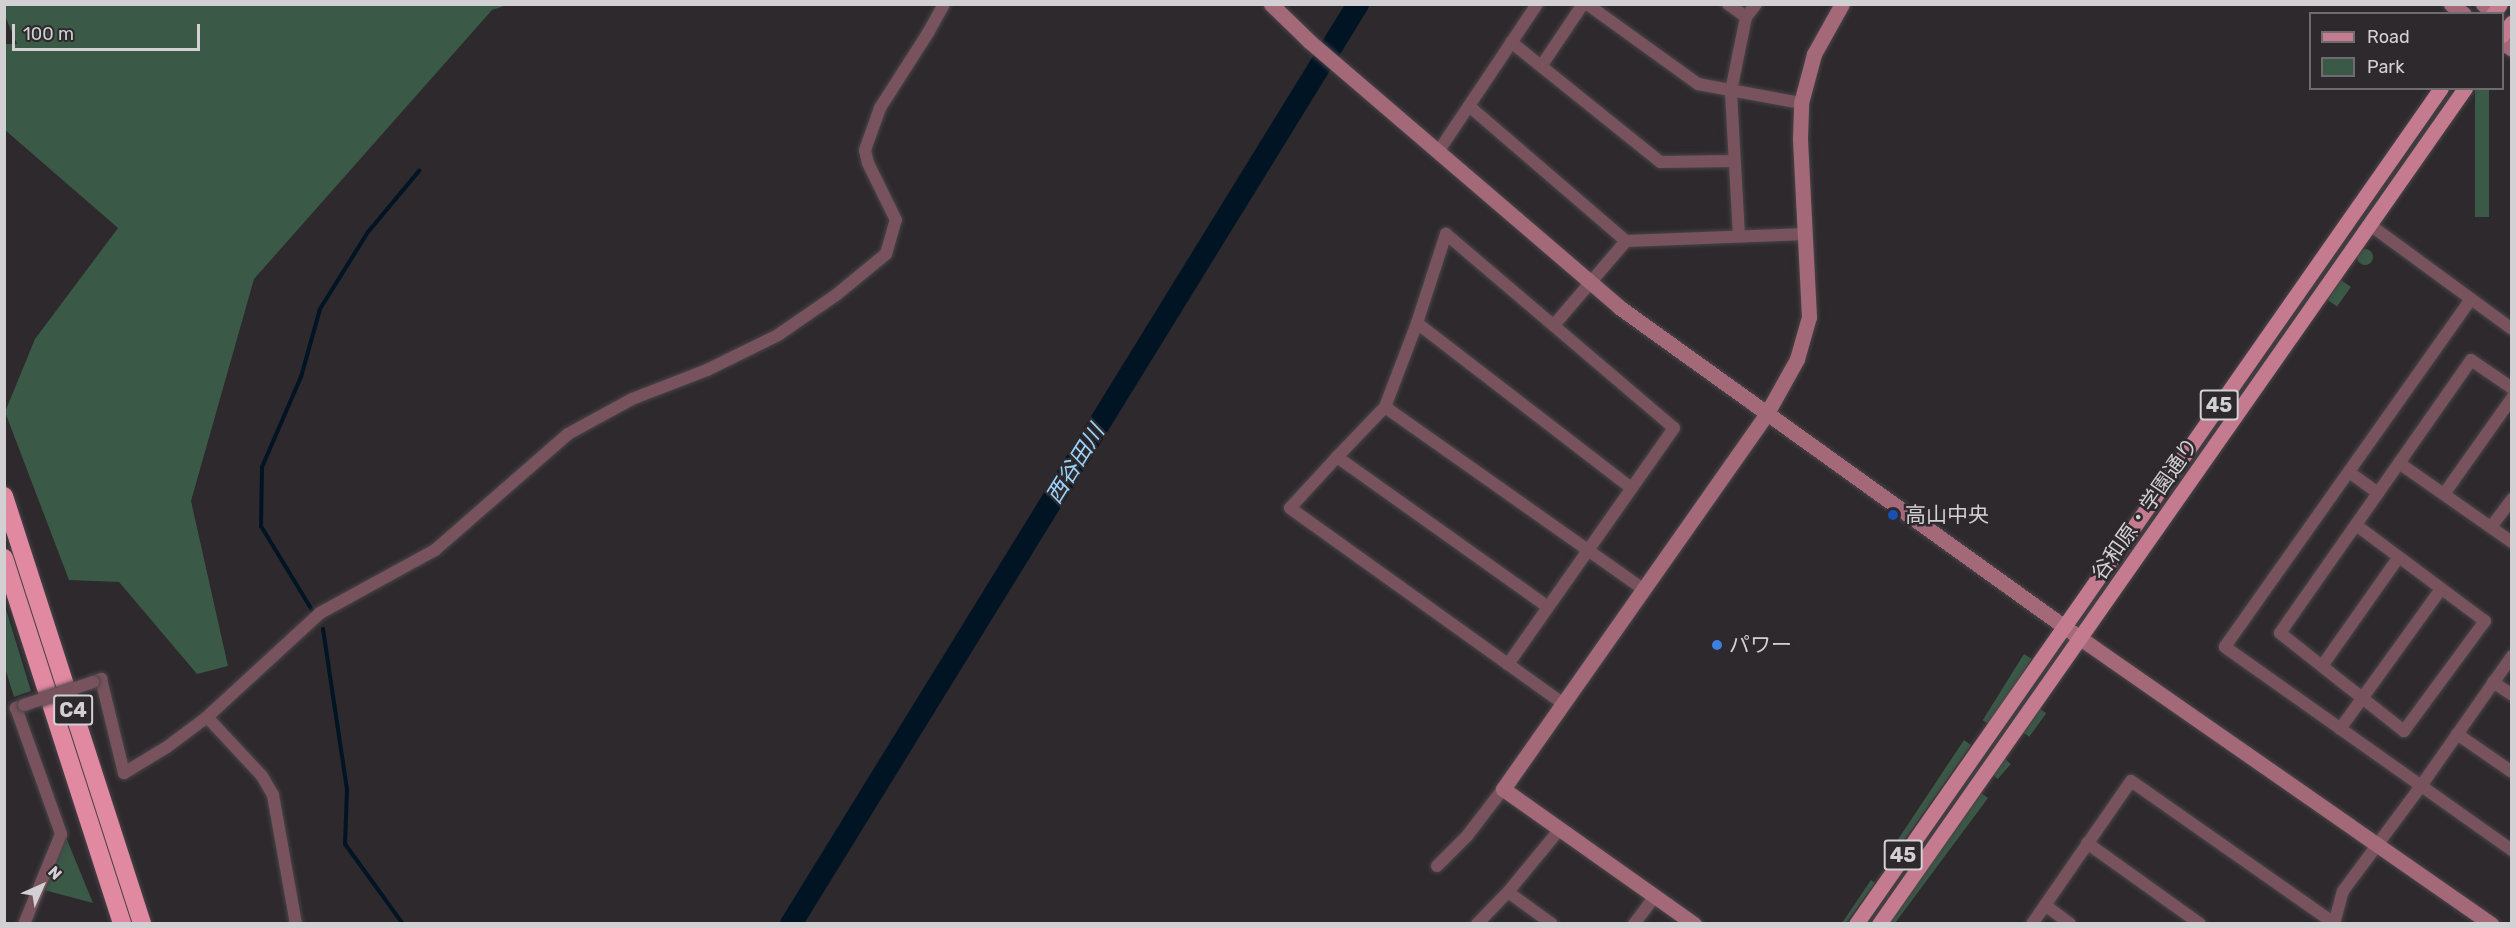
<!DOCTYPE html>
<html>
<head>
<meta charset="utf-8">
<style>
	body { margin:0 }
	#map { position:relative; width:2516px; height:928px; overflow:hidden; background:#2d292d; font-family:Rubik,"Noto Sans JP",sans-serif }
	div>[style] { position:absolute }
	.green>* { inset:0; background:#3a5947; transform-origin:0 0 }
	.round { border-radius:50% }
	.stream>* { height:4px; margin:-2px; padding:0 2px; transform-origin:2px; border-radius:2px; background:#001423 }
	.river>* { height:22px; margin:-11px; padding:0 11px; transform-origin:11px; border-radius:11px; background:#001423 }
	.roads { filter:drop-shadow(0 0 2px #484448) drop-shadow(0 0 2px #484448) }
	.street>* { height:12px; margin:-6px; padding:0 6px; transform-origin:6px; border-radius:6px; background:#78535d }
	.secondary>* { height:15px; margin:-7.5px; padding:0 7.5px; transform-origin:7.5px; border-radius:7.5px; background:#a36979 }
	.primary>* { height:15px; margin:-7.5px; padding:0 7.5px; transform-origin:7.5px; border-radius:7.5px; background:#c47a8f }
	.highway>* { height:18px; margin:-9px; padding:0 9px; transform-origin:9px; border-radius:9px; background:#e289a2 }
	.bridges { filter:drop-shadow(0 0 2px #484448) drop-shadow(0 0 2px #484448) }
	.street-bridge>* { height:12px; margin:-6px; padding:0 6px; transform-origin:6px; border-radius:6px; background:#78535d }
	.dots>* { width:16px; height:16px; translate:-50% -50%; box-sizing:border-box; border:3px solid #2d292d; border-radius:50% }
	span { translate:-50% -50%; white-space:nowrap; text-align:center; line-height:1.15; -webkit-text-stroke:5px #2d292d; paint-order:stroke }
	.shield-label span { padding:2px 4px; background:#2d292d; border:2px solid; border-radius:4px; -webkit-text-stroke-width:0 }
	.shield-label { font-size:20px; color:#d3d0d3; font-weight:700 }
	.street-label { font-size:21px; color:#d3d0d3 }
	.poi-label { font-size:21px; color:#d3d0d3 }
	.left { translate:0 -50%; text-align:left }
	.water-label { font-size:22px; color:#9ad4fd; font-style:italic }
	.frame { position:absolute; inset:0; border:6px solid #d3d0d3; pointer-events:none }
	.legend { position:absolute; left:2309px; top:12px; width:195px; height:78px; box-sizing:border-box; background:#2d292d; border:2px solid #6f6c6f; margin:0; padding:8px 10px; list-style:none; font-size:18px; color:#d3d0d3 }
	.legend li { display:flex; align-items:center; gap:12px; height:30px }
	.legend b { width:30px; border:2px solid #6f6c6f }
	.north { position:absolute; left:12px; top:856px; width:60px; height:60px; -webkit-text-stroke:4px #2d292d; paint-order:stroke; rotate:45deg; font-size:16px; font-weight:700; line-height:24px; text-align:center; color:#d3d0d3 }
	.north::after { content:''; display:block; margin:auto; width:21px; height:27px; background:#d3d0d3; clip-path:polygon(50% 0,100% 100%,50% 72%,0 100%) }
	.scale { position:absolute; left:12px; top:24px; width:188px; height:27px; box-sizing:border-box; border:3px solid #d3d0d3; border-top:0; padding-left:8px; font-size:18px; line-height:21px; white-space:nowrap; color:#d3d0d3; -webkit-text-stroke:4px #2d292d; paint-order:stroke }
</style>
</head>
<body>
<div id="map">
	<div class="green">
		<i style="clip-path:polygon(5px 4px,507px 5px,492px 10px,254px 279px,191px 501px,228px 666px,197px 674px,119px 582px,69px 580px,5px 412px,35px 339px,118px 228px,5px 130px,5px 44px,17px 44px,5px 16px)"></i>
		<i style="left:2475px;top:89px;width:14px;height:128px"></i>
		<i class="round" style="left:2357px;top:249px;width:16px;height:16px"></i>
		<i style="left:2341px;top:280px;width:12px;height:24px;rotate:35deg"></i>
		<i style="clip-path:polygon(5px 606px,31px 691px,14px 697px,5px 668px)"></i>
		<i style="left:2024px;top:654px;width:9px;height:78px;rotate:32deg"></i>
		<i style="left:2039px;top:708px;width:9px;height:29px;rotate:36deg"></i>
		<i style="clip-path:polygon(1964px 740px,1971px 745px,1891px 859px,1887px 856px)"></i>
		<i style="left:2004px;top:758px;width:9px;height:20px;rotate:41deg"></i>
		<i style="clip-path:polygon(1981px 793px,1988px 798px,1895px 923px,1889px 923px)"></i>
		<i style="clip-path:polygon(65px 835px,93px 903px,44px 890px)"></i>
		<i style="clip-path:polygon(1871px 880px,1875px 883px,1846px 923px,1842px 923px)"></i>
	</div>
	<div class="stream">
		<i style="left:312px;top:610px;width:98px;rotate:-121.3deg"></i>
		<i style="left:261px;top:526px;width:59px;rotate:-89deg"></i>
		<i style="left:262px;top:467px;width:98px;rotate:-66.6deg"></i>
		<i style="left:301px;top:377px;width:71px;rotate:-74.4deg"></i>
		<i style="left:320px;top:309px;width:91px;rotate:-58.1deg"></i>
		<i style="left:368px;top:232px;width:80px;rotate:-50.1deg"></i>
		<i style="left:323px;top:629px;width:163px;rotate:81.5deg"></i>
		<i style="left:347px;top:790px;width:54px;rotate:92.1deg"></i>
		<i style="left:345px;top:844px;width:99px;rotate:54.1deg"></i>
	</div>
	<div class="river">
		<i style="left:791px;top:924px;width:1081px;rotate:-58.35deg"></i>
	</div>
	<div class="roads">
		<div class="street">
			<i style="left:1587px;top:4px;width:137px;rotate:35.8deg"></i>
			<i style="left:1698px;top:84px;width:105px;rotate:10.5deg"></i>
			<i style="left:1728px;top:4px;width:22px;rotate:36deg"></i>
			<i style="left:1511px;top:42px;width:191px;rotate:38.8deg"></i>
			<i style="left:1660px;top:162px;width:74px;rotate:-0.8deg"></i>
			<i style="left:1542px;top:65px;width:73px;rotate:-56.1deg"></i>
			<i style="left:1469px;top:106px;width:207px;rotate:40.7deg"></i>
			<i style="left:1626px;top:241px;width:180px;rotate:-2.2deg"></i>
			<i style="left:1438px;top:152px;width:178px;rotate:-56.2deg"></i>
			<i style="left:2370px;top:225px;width:176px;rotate:36.2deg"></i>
			<i style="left:1739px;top:236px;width:145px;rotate:-93.2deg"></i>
			<i style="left:1731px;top:91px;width:76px;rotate:-78.5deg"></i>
			<i style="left:1746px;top:17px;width:16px;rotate:-52deg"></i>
			<i style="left:2471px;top:299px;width:426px;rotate:125.3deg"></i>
			<i style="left:2225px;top:647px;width:352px;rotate:35.3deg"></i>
			<i style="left:1417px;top:323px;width:94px;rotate:-72deg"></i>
			<i style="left:1446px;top:234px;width:299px;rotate:40.4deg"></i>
			<i style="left:1674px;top:428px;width:289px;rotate:125.1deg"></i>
			<i style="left:1554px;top:325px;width:111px;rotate:-49.4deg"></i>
			<i style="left:1385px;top:407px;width:90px;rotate:-69.1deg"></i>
			<i style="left:1417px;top:323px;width:270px;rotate:37.6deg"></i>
			<i style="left:1337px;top:457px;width:69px;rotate:-46.2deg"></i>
			<i style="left:1385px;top:407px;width:316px;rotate:35.2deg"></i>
			<i style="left:2399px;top:463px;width:138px;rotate:35deg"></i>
			<i style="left:2349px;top:472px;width:36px;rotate:36deg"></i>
			<i style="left:2444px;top:494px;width:118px;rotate:-54.7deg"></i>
			<i style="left:2356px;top:525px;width:161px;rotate:36.7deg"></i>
			<i style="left:2485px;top:621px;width:137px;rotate:126.4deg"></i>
			<i style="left:2404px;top:731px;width:158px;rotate:-141.7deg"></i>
			<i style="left:2280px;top:633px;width:333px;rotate:-55deg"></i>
			<i style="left:2471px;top:360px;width:50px;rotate:34.3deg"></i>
			<i style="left:2491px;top:527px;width:35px;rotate:-53deg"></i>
			<i style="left:1548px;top:607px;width:259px;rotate:-144.6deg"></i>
			<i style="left:1337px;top:457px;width:69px;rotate:132.7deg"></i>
			<i style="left:1290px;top:508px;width:335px;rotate:35.6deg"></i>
			<i style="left:2322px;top:666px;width:133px;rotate:-54.8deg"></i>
			<i style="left:93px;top:682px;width:9px;rotate:-21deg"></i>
			<i style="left:101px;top:679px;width:97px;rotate:76.3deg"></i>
			<i style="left:124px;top:773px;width:50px;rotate:-31.2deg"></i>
			<i style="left:167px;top:747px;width:50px;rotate:-36.9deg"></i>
			<i style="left:207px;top:717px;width:154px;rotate:-42.6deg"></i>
			<i style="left:320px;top:613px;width:131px;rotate:-28.7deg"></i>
			<i style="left:435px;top:550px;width:176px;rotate:-41.1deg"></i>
			<i style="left:568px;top:434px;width:73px;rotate:-28.7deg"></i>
			<i style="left:632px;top:399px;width:80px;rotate:-21.1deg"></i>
			<i style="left:707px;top:370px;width:79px;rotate:-26.2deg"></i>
			<i style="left:778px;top:335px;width:70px;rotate:-34.6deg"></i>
			<i style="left:836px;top:295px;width:65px;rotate:-39.4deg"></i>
			<i style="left:886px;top:254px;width:35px;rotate:-74deg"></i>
			<i style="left:896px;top:220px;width:64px;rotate:-116.2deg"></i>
			<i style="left:868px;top:163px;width:13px;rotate:-103deg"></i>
			<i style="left:865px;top:150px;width:45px;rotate:-70.3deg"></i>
			<i style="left:880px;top:108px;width:89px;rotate:-57.4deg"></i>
			<i style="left:928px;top:33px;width:33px;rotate:-61deg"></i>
			<i style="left:2493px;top:682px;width:23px;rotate:34deg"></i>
			<i style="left:24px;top:705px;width:9px;rotate:159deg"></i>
			<i style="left:16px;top:708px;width:134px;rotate:70.3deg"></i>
			<i style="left:61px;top:834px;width:97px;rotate:112.3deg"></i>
			<i style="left:207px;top:717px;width:81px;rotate:47deg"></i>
			<i style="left:262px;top:776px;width:22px;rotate:60deg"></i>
			<i style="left:273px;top:795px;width:131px;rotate:79.9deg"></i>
			<i style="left:2340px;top:729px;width:173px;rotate:-54.2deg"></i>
			<i style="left:2457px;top:734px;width:67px;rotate:34.6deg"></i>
			<i style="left:2087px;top:843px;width:139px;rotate:35.6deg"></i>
			<i style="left:1437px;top:866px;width:42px;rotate:-45deg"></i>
			<i style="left:1467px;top:836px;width:59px;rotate:-52.5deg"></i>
			<i style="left:1508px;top:892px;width:54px;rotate:36deg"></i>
			<i style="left:2045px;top:905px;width:31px;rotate:37deg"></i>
			<i style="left:1477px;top:924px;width:45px;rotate:-45.9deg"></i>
			<i style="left:1508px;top:892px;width:82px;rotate:-50.5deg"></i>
			<i style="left:1634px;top:924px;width:35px;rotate:-53deg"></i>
			<i style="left:2032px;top:924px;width:174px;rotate:-55.3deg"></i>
			<i style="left:2131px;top:781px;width:248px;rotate:35deg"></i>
			<i style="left:2334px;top:924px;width:34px;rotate:-75deg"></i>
			<i style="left:2343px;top:891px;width:131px;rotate:-53.4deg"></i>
			<i style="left:2421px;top:786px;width:159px;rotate:-55deg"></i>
		</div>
		<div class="secondary">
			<i style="left:1271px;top:4px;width:53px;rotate:44.2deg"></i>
			<i style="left:1309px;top:41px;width:408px;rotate:40.6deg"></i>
			<i style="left:1619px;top:307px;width:568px;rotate:35.68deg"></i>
			<i style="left:2080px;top:638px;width:501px;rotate:34.83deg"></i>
			<i style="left:2451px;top:4px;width:16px;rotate:38deg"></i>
			<i style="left:2483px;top:4px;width:16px;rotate:40deg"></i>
			<i style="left:2502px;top:42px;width:12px;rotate:35deg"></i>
			<i style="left:1694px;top:924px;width:234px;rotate:-144.7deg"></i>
			<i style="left:1503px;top:789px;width:459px;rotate:-54.9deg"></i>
			<i style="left:1767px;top:413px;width:62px;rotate:-60.9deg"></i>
			<i style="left:1797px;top:359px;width:44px;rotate:-74.1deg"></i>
			<i style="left:1809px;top:317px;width:179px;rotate:-92.9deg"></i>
			<i style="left:1800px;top:138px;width:35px;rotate:-88deg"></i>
			<i style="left:1801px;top:103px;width:51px;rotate:-75.1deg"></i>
			<i style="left:1814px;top:54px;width:57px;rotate:-60.8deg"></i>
		</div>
		<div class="primary">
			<i style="left:2493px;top:14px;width:12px;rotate:-55deg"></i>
			<i style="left:2502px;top:35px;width:16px;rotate:-52deg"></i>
			<i style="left:1856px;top:924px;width:1020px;rotate:-55.02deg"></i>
			<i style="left:1879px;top:924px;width:1021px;rotate:-54.97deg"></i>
		</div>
		<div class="highway">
			<i style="left:4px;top:496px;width:450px;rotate:72.1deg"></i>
			<i style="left:4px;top:558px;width:385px;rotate:72.1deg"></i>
		</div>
	</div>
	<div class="bridges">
		<div class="street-bridge">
			<i style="left:24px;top:705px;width:73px;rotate:-18.4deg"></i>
		</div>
	</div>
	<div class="dots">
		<i style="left:1893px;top:515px;background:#1a4fb4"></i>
		<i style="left:1717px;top:645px;background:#3f7fe0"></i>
	</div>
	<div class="shield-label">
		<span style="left:2219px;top:405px">45</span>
		<span style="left:73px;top:710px">C4</span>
		<span style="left:1903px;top:855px">45</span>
	</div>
	<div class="street-label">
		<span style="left:2145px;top:509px;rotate:-55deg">谷和原・学園通り</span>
	</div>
	<div class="poi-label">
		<span class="left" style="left:1905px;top:515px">高山中央</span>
		<span class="left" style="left:1729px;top:645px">パワー</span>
	</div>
	<div class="water-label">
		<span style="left:1075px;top:464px;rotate:-58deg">西谷田川</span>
	</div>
	<div class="frame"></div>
	<ul class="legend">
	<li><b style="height:8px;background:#c47a8f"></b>Road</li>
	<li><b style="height:16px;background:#3a5947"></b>Park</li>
	</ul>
	<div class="north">N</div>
	<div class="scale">100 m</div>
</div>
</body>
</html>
